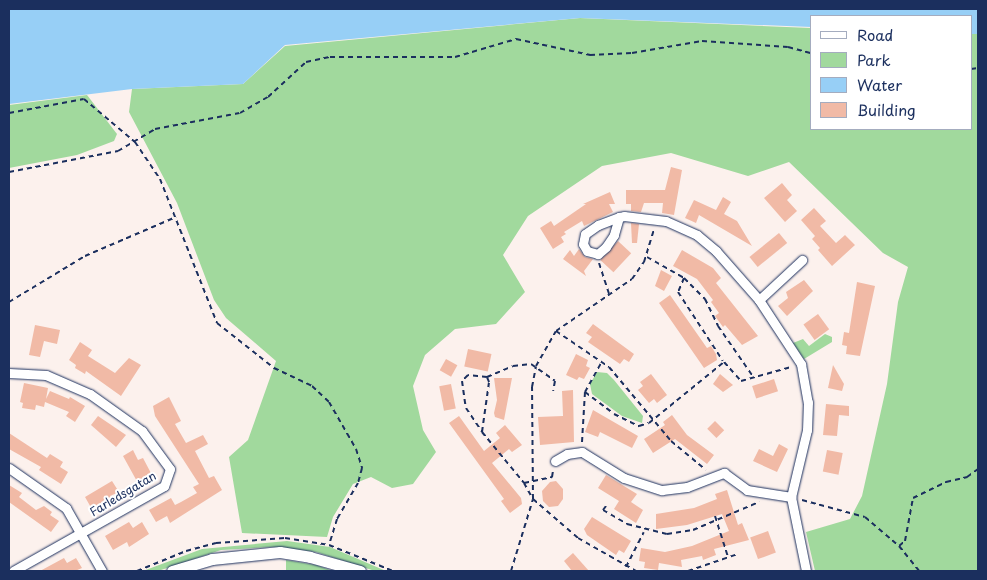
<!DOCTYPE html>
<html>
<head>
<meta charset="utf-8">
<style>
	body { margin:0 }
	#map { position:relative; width:987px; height:580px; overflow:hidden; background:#fcf1ed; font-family:"Playpen Sans",sans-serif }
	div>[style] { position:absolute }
	.green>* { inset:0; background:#a1d99d }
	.water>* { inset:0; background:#97cff6 }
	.building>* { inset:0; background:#f1baa6; transform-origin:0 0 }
	.path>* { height:2px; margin-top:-1px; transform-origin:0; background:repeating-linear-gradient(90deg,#1b2f5e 0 5px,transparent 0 9px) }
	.roads { filter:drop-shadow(0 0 1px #1b2f5e) drop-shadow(0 0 1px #1b2f5e) }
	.minor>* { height:9px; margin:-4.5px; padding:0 4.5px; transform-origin:4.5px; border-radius:4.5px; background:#fff }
	.tertiary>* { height:11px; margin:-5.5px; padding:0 5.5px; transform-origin:5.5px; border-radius:5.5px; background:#fff }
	span { translate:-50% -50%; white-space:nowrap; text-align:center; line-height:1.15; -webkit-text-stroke:4px #fff; paint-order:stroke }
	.street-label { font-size:12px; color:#1b2f5e }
	.frame { position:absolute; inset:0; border:10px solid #1b2f5e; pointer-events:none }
	.legend { position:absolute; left:810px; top:15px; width:162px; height:115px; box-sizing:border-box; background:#fff; border:1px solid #a4acbf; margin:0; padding:6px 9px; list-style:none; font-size:15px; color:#1b2f5e }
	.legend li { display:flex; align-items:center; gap:10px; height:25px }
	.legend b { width:25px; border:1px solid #a4acbf }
</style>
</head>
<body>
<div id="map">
	<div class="green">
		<i style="clip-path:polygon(580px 18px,811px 28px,811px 129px,971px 129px,971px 34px,978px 34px,978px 571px,815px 571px,806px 532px,850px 519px,862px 496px,887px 384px,898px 302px,908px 267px,883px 253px,789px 162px,748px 176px,671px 153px,602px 166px,528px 216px,503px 255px,525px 292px,496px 324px,455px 329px,425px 355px,413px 386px,423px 430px,436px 452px,413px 484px,392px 488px,371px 477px,353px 484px,333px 517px,327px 537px,242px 533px,229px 457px,248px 440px,276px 361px,226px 318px,214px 300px,177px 203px,129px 112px,132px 89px,243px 84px,285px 46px)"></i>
		<i style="clip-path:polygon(87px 95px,117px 134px,114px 141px,77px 155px,9px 168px,9px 105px)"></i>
		<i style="clip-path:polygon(825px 334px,832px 337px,832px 342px,804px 359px,793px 343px,803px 339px,809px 346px)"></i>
		<i style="clip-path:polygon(597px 372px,607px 373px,614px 380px,643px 416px,642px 423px,622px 416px,592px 394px,590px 384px)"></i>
		<i style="clip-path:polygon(287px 541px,330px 547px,386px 571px,375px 571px,316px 552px,272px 547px,221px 550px,158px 571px,143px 571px,202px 549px)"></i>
		<i style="clip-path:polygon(286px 560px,316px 565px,333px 571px,286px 571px)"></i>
	</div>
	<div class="water">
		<i style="clip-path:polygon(9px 9px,978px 9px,978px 34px,971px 34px,971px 16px,811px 16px,811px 27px,580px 18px,285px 45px,243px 84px,132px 89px,9px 104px)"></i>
	</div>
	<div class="building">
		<i style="clip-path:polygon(671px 167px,682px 170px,674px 215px,662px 213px,663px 203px,644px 203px,641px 212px,631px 211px,631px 204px,626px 204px,626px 190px,665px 190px)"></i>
		<i style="clip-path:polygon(782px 183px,792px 195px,787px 200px,797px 211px,785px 222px,764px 198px)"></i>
		<i style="clip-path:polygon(610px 192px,615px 204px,609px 204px,613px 212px,584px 226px,582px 221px,564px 232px,566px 234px,561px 237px,564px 242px,553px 249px,540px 228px,551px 221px,554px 226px,586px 204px,583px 204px)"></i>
		<i style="clip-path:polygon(723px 197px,731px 202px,724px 214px,737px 221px,752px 246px,699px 215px,696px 223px,685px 218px,694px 200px,716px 210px)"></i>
		<i style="clip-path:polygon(814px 208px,826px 221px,820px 226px,836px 243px,845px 235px,855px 245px,832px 266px,818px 250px,820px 248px,812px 239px,815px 236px,801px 220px)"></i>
		<i style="clip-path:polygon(631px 223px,639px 224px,637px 243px,632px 243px)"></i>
		<i style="left:779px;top:233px;width:13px;height:38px;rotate:51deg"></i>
		<i style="left:618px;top:241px;width:18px;height:26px;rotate:43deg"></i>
		<i style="clip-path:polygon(579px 249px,585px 257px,593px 259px,584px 271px,586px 276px,563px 259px,570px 250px,574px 256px)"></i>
		<i style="clip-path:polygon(682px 250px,713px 268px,721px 278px,716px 283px,758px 336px,742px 345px,725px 325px,723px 327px,715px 316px,719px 313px,711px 302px,713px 300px,697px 279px,673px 266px)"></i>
		<i style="clip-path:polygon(661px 270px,672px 276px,664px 291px,655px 286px)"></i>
		<i style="clip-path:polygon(804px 280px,813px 291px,787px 316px,778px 306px,788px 298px,786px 292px)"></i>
		<i style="clip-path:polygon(857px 282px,875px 286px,860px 356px,846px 354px,847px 346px,842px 345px,844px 332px,849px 333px)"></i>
		<i style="clip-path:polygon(670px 295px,707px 348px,711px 346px,716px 354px,717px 360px,704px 368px,659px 303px)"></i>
		<i style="left:818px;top:314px;width:19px;height:18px;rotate:54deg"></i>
		<i style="clip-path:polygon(593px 324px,634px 354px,629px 362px,624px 359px,620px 364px,588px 342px,592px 337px,586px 333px)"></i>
		<i style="clip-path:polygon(35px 325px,60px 330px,57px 344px,44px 341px,40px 357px,29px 355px)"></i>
		<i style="clip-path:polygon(80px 342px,92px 350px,88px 356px,115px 373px,129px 358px,141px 365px,121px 396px,86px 371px,85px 374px,75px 368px,76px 365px,69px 360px)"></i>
		<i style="left:468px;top:349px;width:24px;height:18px;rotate:12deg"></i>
		<i style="clip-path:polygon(576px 354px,588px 360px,586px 366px,590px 368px,584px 379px,579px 377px,577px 380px,566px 375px)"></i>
		<i style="left:446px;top:359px;width:13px;height:13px;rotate:29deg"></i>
		<i style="clip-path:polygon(833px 365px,844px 384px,842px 391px,828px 388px)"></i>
		<i style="clip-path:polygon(651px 374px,667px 395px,657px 403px,654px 399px,649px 403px,638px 390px,643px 386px,640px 382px)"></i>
		<i style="clip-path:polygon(720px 374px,733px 385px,723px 392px,713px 384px)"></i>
		<i style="clip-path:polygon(494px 378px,512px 378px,504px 420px,495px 417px,494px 413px,497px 400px)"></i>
		<i style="left:774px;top:379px;width:13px;height:23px;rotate:72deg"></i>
		<i style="clip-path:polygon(24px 383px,48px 388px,46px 399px,50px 391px,69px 399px,70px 397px,85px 406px,75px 422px,66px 416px,69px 412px,45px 402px,44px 407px,36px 405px,35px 410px,22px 408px,23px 403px,20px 402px)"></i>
		<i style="left:451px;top:384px;width:25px;height:12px;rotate:79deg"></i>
		<i style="clip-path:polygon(573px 390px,574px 442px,540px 445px,538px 417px,563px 416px,562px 391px)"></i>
		<i style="clip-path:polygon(169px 397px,181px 421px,175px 424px,186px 443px,203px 435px,208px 444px,195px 451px,209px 478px,214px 476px,222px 490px,170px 523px,167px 516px,156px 522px,149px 510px,171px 498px,175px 505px,181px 502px,197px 493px,193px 487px,199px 484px,155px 416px,153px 406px)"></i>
		<i style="clip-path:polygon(826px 404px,849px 406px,849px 416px,839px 415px,837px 436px,823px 435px)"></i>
		<i style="clip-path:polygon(593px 410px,638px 436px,632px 448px,600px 432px,598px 437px,585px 432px)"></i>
		<i style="clip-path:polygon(672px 415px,687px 435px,714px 455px,707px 464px,675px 439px,653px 453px,644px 439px,665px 425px,663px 422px)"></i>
		<i style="clip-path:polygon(98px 416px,126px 435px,116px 447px,91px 425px)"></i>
		<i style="clip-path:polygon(459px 416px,484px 451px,500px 438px,496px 433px,505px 425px,522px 445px,512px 452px,509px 449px,492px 463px,521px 498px,522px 504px,510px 513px,501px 501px,504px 499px,449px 423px)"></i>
		<i style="left:715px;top:421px;width:13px;height:11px;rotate:45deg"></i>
		<i style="clip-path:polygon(9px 433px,47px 458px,50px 454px,63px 462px,60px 467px,68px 472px,61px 484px,39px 470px,41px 467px,9px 449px)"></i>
		<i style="clip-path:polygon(779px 444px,788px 449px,777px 472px,753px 461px,759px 449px,773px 456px)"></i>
		<i style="clip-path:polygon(133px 450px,138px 460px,143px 458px,153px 477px,139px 485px,123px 456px)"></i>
		<i style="left:827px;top:450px;width:16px;height:22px;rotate:11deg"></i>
		<i style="clip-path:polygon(606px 475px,637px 494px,631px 502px,643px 510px,636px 523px,614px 509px,619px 501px,598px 488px)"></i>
		<i style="clip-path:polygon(112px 481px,119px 492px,110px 496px,112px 500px,93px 511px,85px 497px)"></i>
		<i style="clip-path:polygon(556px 481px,563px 489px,563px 499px,558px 506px,549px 507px,543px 501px,542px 491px,550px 482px)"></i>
		<i style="clip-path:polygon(9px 485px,22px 493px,19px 497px,36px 510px,44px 506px,52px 512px,50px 515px,59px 521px,51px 532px,9px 502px)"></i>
		<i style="clip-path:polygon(727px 490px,738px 525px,742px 523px,749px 540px,714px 549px,716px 555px,703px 560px,702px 556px,681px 560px,682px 567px,659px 563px,658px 570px,644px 568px,645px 562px,639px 561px,641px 548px,665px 552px,692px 546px,729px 531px,722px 514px,687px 525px,656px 529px,656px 514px,694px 508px,717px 499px,715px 494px)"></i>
		<i style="clip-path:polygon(592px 517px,631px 541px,624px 553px,619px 550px,616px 555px,587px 535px,584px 529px)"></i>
		<i style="clip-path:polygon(129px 522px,133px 528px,142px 522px,149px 534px,129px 547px,127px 542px,113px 550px,105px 536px)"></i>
		<i style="left:768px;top:531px;width:23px;height:19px;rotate:70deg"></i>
		<i style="clip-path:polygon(573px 553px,589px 571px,572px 571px,564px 561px)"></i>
		<i style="clip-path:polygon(64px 558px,67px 563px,76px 558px,82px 568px,75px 571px,40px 571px)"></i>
	</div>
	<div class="path">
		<i style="left:971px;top:69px;width:7px;rotate:-8deg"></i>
		<i style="left:9px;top:113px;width:76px;rotate:-10.6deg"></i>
		<i style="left:84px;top:99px;width:67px;rotate:40.1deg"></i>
		<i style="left:135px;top:142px;width:45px;rotate:56deg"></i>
		<i style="left:160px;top:179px;width:155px;rotate:68.4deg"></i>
		<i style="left:217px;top:323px;width:73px;rotate:38.3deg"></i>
		<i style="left:274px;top:368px;width:42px;rotate:25.3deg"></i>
		<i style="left:312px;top:386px;width:23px;rotate:43deg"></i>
		<i style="left:329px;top:402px;width:54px;rotate:60.1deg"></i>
		<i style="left:356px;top:449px;width:20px;rotate:72deg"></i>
		<i style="left:362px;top:468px;width:16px;rotate:105deg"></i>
		<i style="left:358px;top:483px;width:42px;rotate:120.3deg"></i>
		<i style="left:337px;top:519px;width:27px;rotate:107deg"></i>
		<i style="left:9px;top:172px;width:111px;rotate:-10.9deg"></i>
		<i style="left:118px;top:151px;width:43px;rotate:-30.7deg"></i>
		<i style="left:155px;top:129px;width:86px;rotate:-10.7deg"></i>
		<i style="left:240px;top:113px;width:32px;rotate:-30deg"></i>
		<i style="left:268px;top:97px;width:52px;rotate:-42.6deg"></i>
		<i style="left:306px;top:62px;width:25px;rotate:-12deg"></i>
		<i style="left:330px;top:57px;width:125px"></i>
		<i style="left:455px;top:57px;width:64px;rotate:-16.4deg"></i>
		<i style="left:516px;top:39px;width:76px;rotate:12.2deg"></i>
		<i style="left:590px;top:55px;width:42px;rotate:-2.7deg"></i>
		<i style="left:632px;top:53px;width:71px;rotate:-9.7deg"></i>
		<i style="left:702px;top:41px;width:86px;rotate:4deg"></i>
		<i style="left:788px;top:47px;width:24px;rotate:15deg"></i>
		<i style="left:647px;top:257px;width:43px;rotate:29.6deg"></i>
		<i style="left:684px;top:278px;width:30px;rotate:45deg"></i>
		<i style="left:705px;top:299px;width:30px;rotate:64deg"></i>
		<i style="left:718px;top:326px;width:63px;rotate:55.3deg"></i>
		<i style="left:599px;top:263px;width:35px;rotate:72deg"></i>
		<i style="left:684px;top:278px;width:15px;rotate:113deg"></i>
		<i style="left:678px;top:292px;width:82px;rotate:56.9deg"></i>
		<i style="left:9px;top:302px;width:89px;rotate:-31.2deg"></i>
		<i style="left:85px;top:256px;width:99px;rotate:-23.2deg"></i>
		<i style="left:556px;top:331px;width:64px;rotate:34.2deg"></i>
		<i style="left:609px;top:367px;width:97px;rotate:50deg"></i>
		<i style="left:671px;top:441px;width:45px;rotate:39.6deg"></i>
		<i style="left:487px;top:377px;width:28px;rotate:-23deg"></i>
		<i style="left:513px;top:366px;width:18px;rotate:-6deg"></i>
		<i style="left:531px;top:364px;width:29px;rotate:35deg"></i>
		<i style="left:555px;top:381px;width:10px;rotate:101deg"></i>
		<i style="left:585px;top:392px;width:36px;rotate:37deg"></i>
		<i style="left:614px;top:414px;width:28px;rotate:26deg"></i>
		<i style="left:639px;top:426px;width:10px;rotate:-17deg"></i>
		<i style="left:649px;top:423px;width:97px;rotate:-39.1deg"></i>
		<i style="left:724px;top:362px;width:25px;rotate:48deg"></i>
		<i style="left:741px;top:381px;width:52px;rotate:-15.6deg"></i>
		<i style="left:482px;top:432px;width:50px;rotate:-82deg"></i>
		<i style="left:489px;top:382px;width:5px;rotate:-112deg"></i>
		<i style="left:487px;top:377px;width:19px;rotate:-174deg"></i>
		<i style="left:468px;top:375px;width:8px;rotate:135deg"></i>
		<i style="left:462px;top:381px;width:27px;rotate:82deg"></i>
		<i style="left:466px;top:408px;width:29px;rotate:56deg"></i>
		<i style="left:482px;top:432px;width:66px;rotate:50.5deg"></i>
		<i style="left:524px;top:483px;width:29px;rotate:-12deg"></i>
		<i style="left:552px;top:477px;width:6px;rotate:-81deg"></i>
		<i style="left:582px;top:442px;width:50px;rotate:-86.6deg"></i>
		<i style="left:585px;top:392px;width:35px;rotate:-61deg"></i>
		<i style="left:524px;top:483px;width:18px;rotate:61deg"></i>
		<i style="left:533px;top:499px;width:60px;rotate:40.9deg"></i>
		<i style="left:578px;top:538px;width:67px;rotate:29.6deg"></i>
		<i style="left:802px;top:500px;width:65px;rotate:15.1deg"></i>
		<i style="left:865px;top:517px;width:45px;rotate:40.5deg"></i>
		<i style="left:899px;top:546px;width:32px;rotate:51deg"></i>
		<i style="left:606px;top:506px;width:5px;rotate:127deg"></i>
		<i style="left:603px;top:510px;width:28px;rotate:30deg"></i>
		<i style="left:627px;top:524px;width:41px;rotate:14deg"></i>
		<i style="left:667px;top:534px;width:26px;rotate:-9deg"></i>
		<i style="left:693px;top:530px;width:72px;rotate:-23deg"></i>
		<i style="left:715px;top:516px;width:43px;rotate:72.4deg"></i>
		<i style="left:899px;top:546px;width:8px;rotate:-40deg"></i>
		<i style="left:905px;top:541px;width:44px;rotate:-79.5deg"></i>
		<i style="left:913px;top:498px;width:37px;rotate:-26deg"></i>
		<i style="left:946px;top:482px;width:22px;rotate:-13deg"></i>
		<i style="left:967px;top:477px;width:14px;rotate:-36deg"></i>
		<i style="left:626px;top:567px;width:39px;rotate:-63deg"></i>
		<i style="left:137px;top:571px;width:53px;rotate:-22.2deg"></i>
		<i style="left:186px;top:551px;width:31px;rotate:-15deg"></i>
		<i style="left:216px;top:543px;width:69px;rotate:-4.1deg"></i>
		<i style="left:285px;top:538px;width:45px;rotate:9deg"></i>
		<i style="left:329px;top:545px;width:69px;rotate:22.1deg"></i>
		<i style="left:511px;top:571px;width:75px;rotate:-73deg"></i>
		<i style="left:533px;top:499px;width:112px;rotate:-90.5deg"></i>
		<i style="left:532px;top:387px;width:21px;rotate:-79deg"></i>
		<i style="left:536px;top:366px;width:40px;rotate:-60.3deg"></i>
		<i style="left:556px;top:331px;width:92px;rotate:-34.4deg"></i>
		<i style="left:632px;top:279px;width:21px;rotate:-55deg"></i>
		<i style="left:644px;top:262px;width:34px;rotate:-73deg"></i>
		<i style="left:688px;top:571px;width:53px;rotate:-18.8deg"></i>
	</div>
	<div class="roads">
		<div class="minor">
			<i style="left:619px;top:217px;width:19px;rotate:106deg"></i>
			<i style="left:614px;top:235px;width:14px;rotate:124deg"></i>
			<i style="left:606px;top:247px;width:11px;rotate:139deg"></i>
			<i style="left:598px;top:254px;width:11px;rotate:-165deg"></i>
			<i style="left:587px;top:251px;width:8px;rotate:-120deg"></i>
			<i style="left:583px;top:244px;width:10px;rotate:-79deg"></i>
			<i style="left:585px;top:234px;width:16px;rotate:-35deg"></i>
			<i style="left:598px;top:225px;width:22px;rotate:-21deg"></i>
			<i style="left:619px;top:217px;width:5px;rotate:-11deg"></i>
			<i style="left:624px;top:216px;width:42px;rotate:6.8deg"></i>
			<i style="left:666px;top:221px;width:34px;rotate:24deg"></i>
			<i style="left:697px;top:235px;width:25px;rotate:40deg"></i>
			<i style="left:716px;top:251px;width:65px;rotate:48.7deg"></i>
			<i style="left:759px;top:300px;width:77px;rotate:56.7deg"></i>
			<i style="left:801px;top:364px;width:39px;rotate:80deg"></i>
			<i style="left:808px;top:402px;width:28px;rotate:92deg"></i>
			<i style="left:807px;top:430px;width:69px;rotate:103.4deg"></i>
			<i style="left:791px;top:497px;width:76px;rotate:78.5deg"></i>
			<i style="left:759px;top:300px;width:59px;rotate:-42.9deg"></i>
			<i style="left:9px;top:373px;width:37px;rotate:3deg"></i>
			<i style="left:46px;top:375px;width:48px;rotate:23.4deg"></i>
			<i style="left:90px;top:394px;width:64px;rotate:35.4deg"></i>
			<i style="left:142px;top:431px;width:47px;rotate:53.6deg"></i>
			<i style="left:170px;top:469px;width:18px;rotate:109deg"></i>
			<i style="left:164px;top:486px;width:173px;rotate:150.6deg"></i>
			<i style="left:555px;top:461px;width:14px;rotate:-30deg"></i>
			<i style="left:567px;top:454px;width:15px;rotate:-8deg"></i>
			<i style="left:582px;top:452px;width:49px;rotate:31.8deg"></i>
			<i style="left:624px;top:478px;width:40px;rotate:18deg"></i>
			<i style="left:662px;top:490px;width:25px;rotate:-7deg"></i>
			<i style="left:687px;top:487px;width:40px;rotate:-21deg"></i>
			<i style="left:724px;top:473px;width:29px;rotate:36deg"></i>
			<i style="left:747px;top:490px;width:45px;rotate:9deg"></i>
			<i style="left:9px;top:468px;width:70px;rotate:35.1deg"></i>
			<i style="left:66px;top:508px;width:73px;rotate:60.3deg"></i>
		</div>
		<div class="tertiary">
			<i style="left:172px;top:571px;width:42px;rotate:-16.7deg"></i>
			<i style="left:212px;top:559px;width:68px;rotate:-5.9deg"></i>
			<i style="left:280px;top:552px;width:30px;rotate:9deg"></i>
			<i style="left:310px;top:557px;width:52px;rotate:15.6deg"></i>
		</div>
	</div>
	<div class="street-label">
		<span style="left:123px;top:494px;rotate:-31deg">Farledsgatan</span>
	</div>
	<div class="frame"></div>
	<ul class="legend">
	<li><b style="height:6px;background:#fff"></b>Road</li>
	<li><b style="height:14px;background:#a1d99d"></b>Park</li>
	<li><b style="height:14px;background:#97cff6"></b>Water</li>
	<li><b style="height:14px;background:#f1baa6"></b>Building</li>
	</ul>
</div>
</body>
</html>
